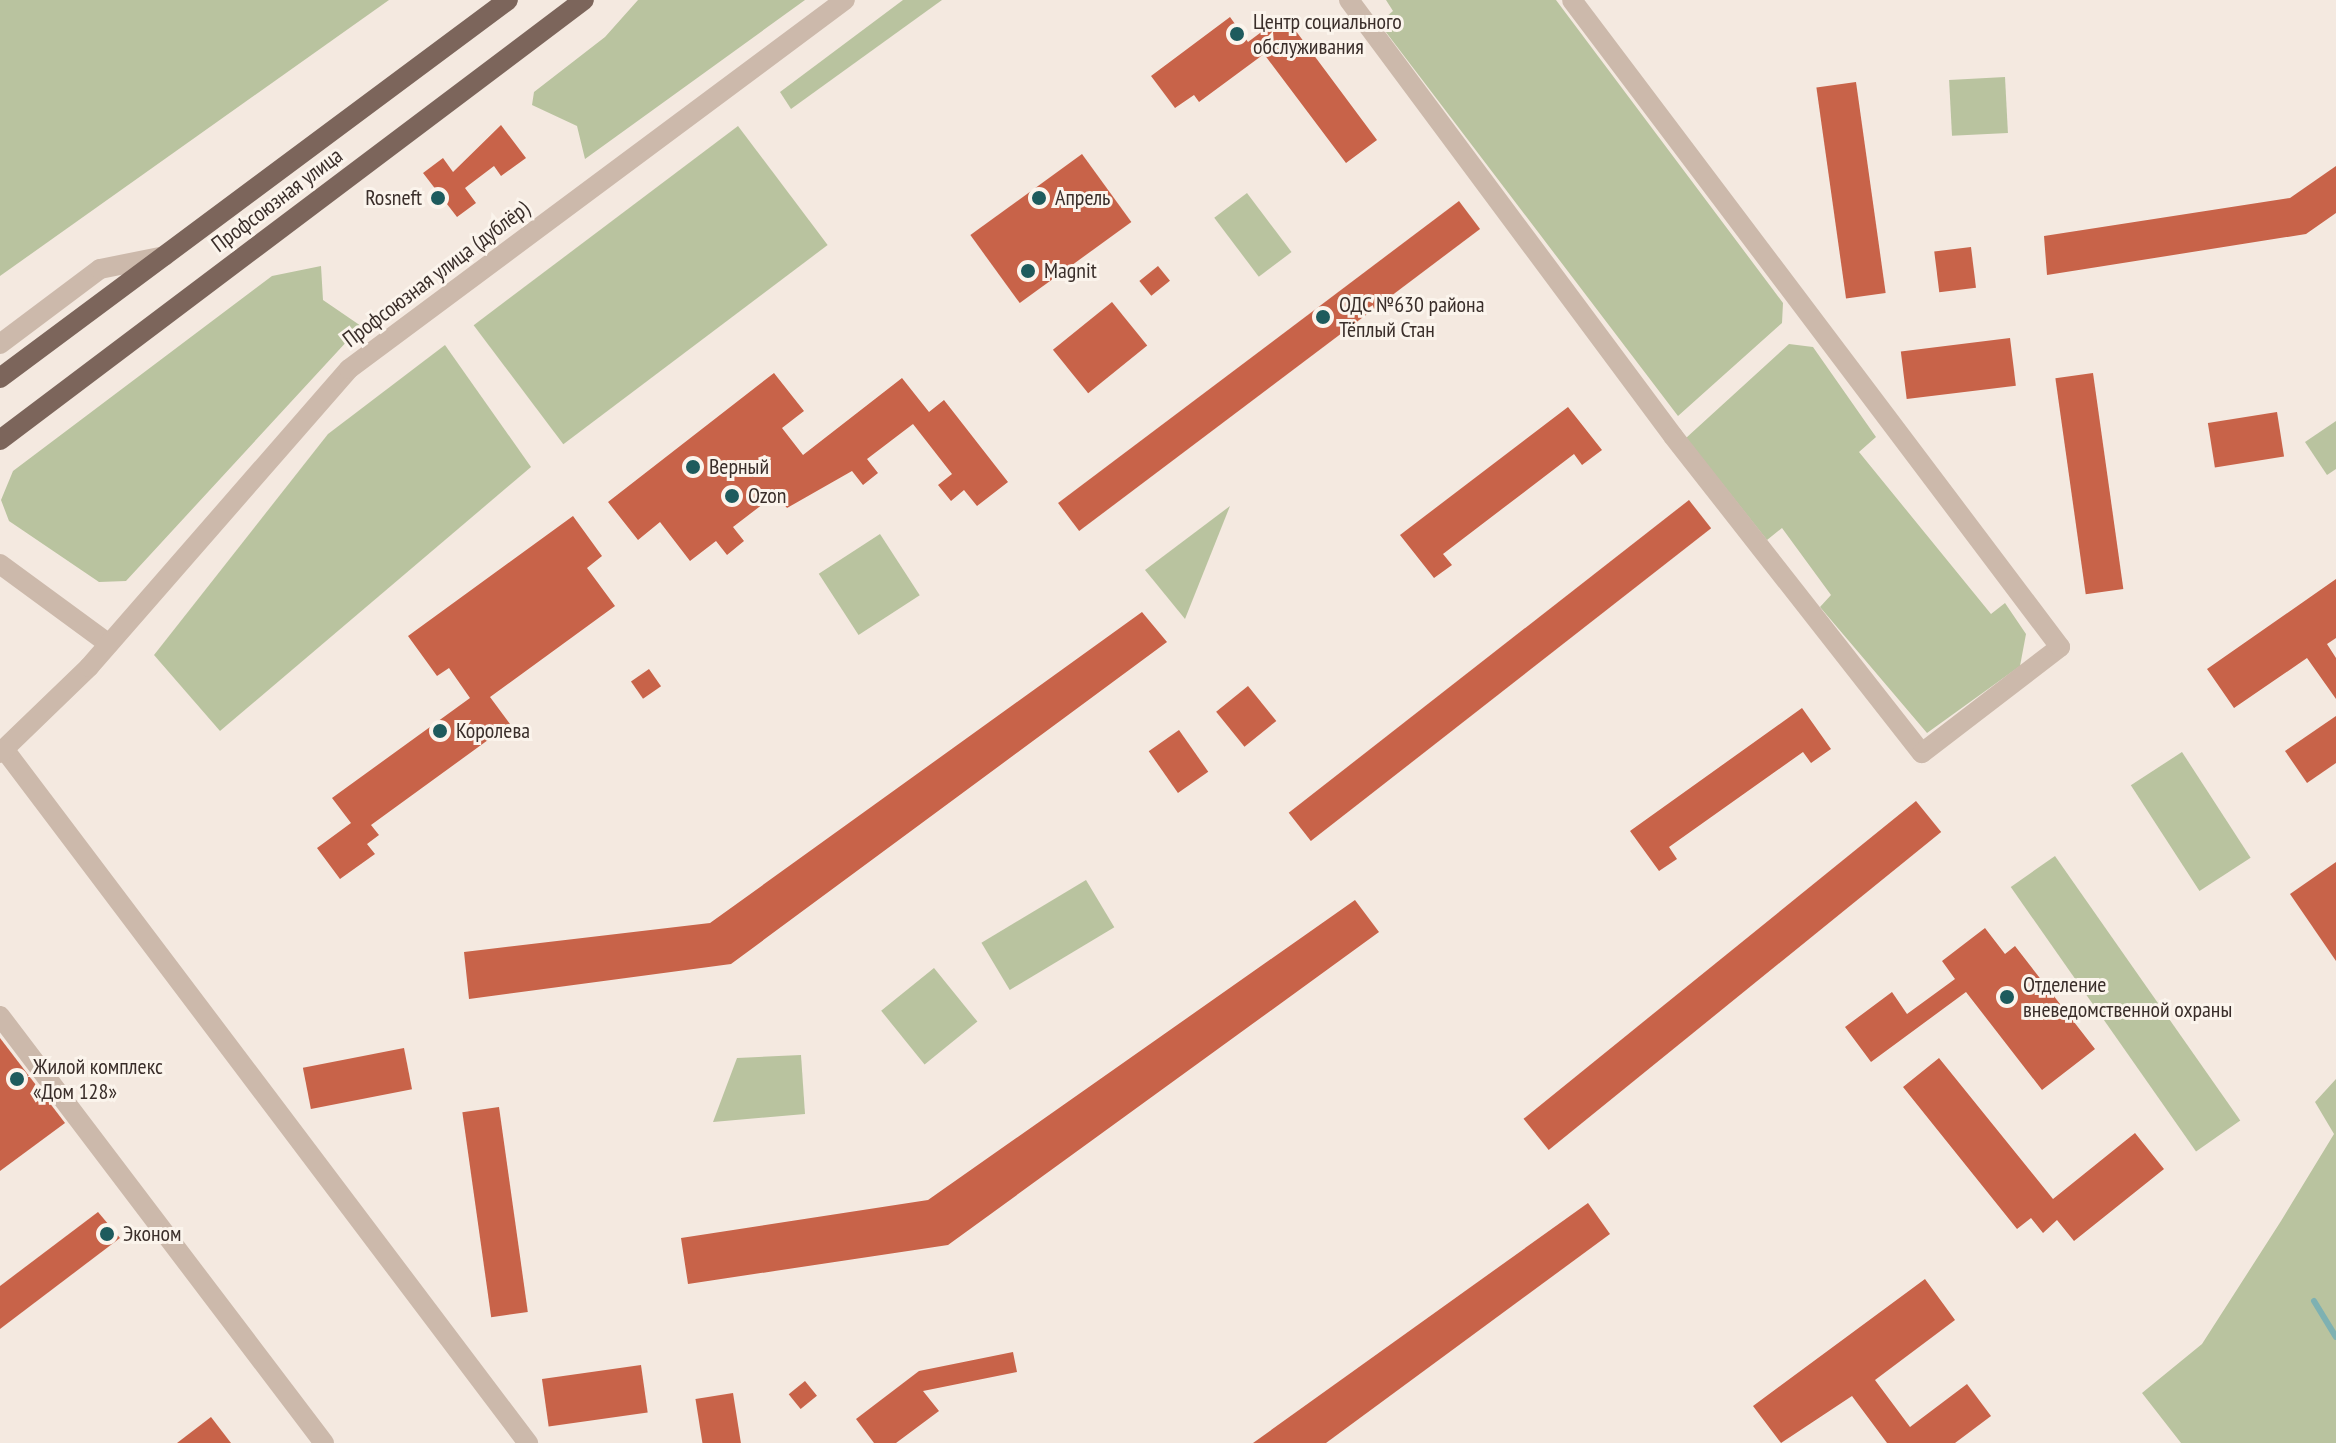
<!DOCTYPE html>
<html>
<head>
<meta charset="utf-8">
<style>
	body { margin:0 }
	#map { position:relative; width:2336px; height:1443px; overflow:hidden; background:#f4e9e0; font-family:"PT Sans Narrow",sans-serif }
	div>[style] { position:absolute }
	.green>* { inset:0; background:#b9c39f; transform-origin:0 0 }
	.stream>* { height:6px; margin:-3px; padding:0 3px; transform-origin:3px; border-radius:3px; background:#7eb1b2 }
	.building>* { inset:0; background:#c86349; transform-origin:0 0 }
	.minor>* { height:20px; margin:-10px; padding:0 10px; transform-origin:10px; border-radius:10px; background:#ccb9ab }
	.major>* { height:20px; margin:-10px; padding:0 10px; transform-origin:10px; border-radius:10px; background:#7c655b }
	.dots>* { width:22px; height:22px; translate:-50% -50%; box-sizing:border-box; border:4px solid #fbf4ec; border-radius:50% }
	span { translate:-50% -50%; white-space:nowrap; text-align:center; line-height:1.15; -webkit-text-stroke:6px #fbf4ec; paint-order:stroke }
	.poi-label { font-size:22px; color:#3a2e2a }
	.left { translate:0 -50%; text-align:left }
	.right { translate:-100% -50%; text-align:right }
	.street-label { font-size:22px; color:#3a2e2a }
</style>
</head>
<body>
<div id="map">
	<div class="green">
		<i style="clip-path:polygon(0 0,389px 0,0 276px)"></i>
		<i style="clip-path:polygon(638px 0,805px 0,585px 159px,577px 126px,532px 105px,534px 92px,605px 37px)"></i>
		<i style="clip-path:polygon(903px 0,942px 0,791px 109px,780px 92px)"></i>
		<i style="clip-path:polygon(1386px 0,1556px 0,1783px 303px,1782px 323px,1678px 416px,1379px 23px,1393px 11px)"></i>
		<i style="left:2005px;top:77px;width:56px;height:56px;rotate:87deg"></i>
		<i style="left:738px;top:126px;width:149px;height:331px;rotate:53deg"></i>
		<i style="left:1247px;top:193px;width:74px;height:41px;rotate:53deg"></i>
		<i style="clip-path:polygon(321px 266px,323px 300px,361px 326px,126px 581px,99px 582px,9px 521px,1px 500px,13px 471px,272px 276px)"></i>
		<i style="clip-path:polygon(1789px 344px,1813px 347px,1876px 437px,1859px 452px,1991px 614px,2005px 603px,2026px 634px,2020px 666px,1927px 733px,1820px 607px,1831px 595px,1782px 528px,1767px 540px,1686px 438px)"></i>
		<i style="clip-path:polygon(445px 345px,531px 467px,220px 731px,154px 655px,328px 434px)"></i>
		<i style="clip-path:polygon(2336px 421px,2336px 469px,2327px 475px,2305px 442px)"></i>
		<i style="clip-path:polygon(1230px 506px,1185px 619px,1145px 570px)"></i>
		<i style="left:880px;top:534px;width:73px;height:73px;rotate:57deg"></i>
		<i style="left:2182px;top:752px;width:126px;height:61px;rotate:57deg"></i>
		<i style="left:2055px;top:856px;width:323px;height:54px;rotate:55deg"></i>
		<i style="left:1086px;top:880px;width:55px;height:122px;rotate:59deg"></i>
		<i style="left:934px;top:968px;width:69px;height:68px;rotate:51deg"></i>
		<i style="clip-path:polygon(801px 1055px,805px 1114px,713px 1122px,737px 1058px)"></i>
		<i style="clip-path:polygon(2336px 1079px,2336px 1443px,2181px 1443px,2142px 1393px,2202px 1344px,2281px 1221px,2334px 1134px,2315px 1102px)"></i>
	</div>
	<div class="stream">
		<i style="left:2314px;top:1301px;width:42px;rotate:58.6deg"></i>
	</div>
	<div class="building">
		<i style="clip-path:polygon(1284px 15px,1377px 140px,1346px 163px,1264px 54px,1199px 102px,1194px 95px,1175px 108px,1151px 76px,1230px 17px,1248px 42px)"></i>
		<i style="left:1856px;top:82px;width:213px;height:40px;rotate:82deg"></i>
		<i style="clip-path:polygon(501px 125px,526px 158px,501px 176px,494px 166px,465px 188px,476px 203px,457px 217px,423px 173px,443px 158px,453px 172px)"></i>
		<i style="left:1082px;top:154px;width:84px;height:138px;rotate:54deg"></i>
		<i style="clip-path:polygon(2336px 166px,2336px 213px,2306px 234px,2047px 275px,2044px 236px,2290px 198px)"></i>
		<i style="left:1459px;top:201px;width:35px;height:502px;rotate:53deg"></i>
		<i style="left:1971px;top:247px;width:41px;height:37px;rotate:83deg"></i>
		<i style="left:1158px;top:266px;width:19px;height:24px;rotate:51deg"></i>
		<i style="left:1112px;top:302px;width:56px;height:76px;rotate:51deg"></i>
		<i style="left:2010px;top:338px;width:48px;height:110px;rotate:83deg"></i>
		<i style="clip-path:polygon(774px 373px,804px 411px,782px 428px,803px 455px,902px 378px,929px 412px,944px 400px,1008px 482px,977px 506px,964px 490px,951px 501px,938px 485px,952px 474px,913px 424px,867px 459px,878px 473px,863px 485px,852px 471px,787px 508px,776px 494px,733px 527px,744px 541px,727px 555px,716px 541px,690px 561px,660px 522px,638px 540px,608px 502px)"></i>
		<i style="left:2093px;top:373px;width:218px;height:38px;rotate:82deg"></i>
		<i style="clip-path:polygon(1568px 407px,1602px 450px,1582px 465px,1574px 454px,1443px 554px,1452px 565px,1434px 578px,1400px 535px)"></i>
		<i style="left:2277px;top:412px;width:45px;height:70px;rotate:81deg"></i>
		<i style="left:1689px;top:500px;width:36px;height:508px;rotate:52deg"></i>
		<i style="clip-path:polygon(573px 516px,602px 556px,587px 568px,615px 606px,490px 697px,510px 724px,371px 825px,379px 835px,367px 844px,375px 854px,340px 879px,317px 848px,351px 823px,332px 798px,470px 698px,449px 668px,437px 676px,408px 636px)"></i>
		<i style="clip-path:polygon(2336px 579px,2336px 638px,2327px 644px,2336px 658px,2336px 699px,2307px 658px,2234px 708px,2207px 669px)"></i>
		<i style="clip-path:polygon(1142px 612px,1167px 642px,731px 964px,469px 999px,464px 952px,710px 923px)"></i>
		<i style="left:649px;top:669px;width:21px;height:22px;rotate:55deg"></i>
		<i style="left:1248px;top:686px;width:45px;height:41px;rotate:51deg"></i>
		<i style="clip-path:polygon(1802px 708px,1831px 749px,1811px 763px,1803px 752px,1669px 847px,1677px 859px,1659px 871px,1630px 831px)"></i>
		<i style="clip-path:polygon(2336px 716px,2336px 763px,2307px 783px,2285px 751px)"></i>
		<i style="left:1179px;top:730px;width:51px;height:37px;rotate:55deg"></i>
		<i style="left:1916px;top:801px;width:40px;height:505px;rotate:51deg"></i>
		<i style="clip-path:polygon(2336px 862px,2336px 961px,2290px 894px)"></i>
		<i style="clip-path:polygon(1355px 900px,1379px 932px,948px 1245px,688px 1284px,681px 1238px,928px 1200px)"></i>
		<i style="clip-path:polygon(1985px 928px,2005px 954px,2015px 946px,2095px 1049px,2042px 1090px,1966px 992px,1871px 1062px,1845px 1027px,1892px 992px,1907px 1014px,1955px 979px,1942px 961px)"></i>
		<i style="clip-path:polygon(0 1038px,65px 1123px,0 1171px)"></i>
		<i style="left:404px;top:1048px;width:42px;height:103px;rotate:79deg"></i>
		<i style="clip-path:polygon(1939px 1058px,2053px 1199px,2135px 1133px,2164px 1169px,2074px 1241px,2057px 1220px,2043px 1233px,2031px 1218px,2017px 1229px,1903px 1087px)"></i>
		<i style="left:499px;top:1107px;width:207px;height:37px;rotate:82deg"></i>
		<i style="clip-path:polygon(1588px 1203px,1610px 1234px,1326px 1443px,1253px 1443px)"></i>
		<i style="clip-path:polygon(98px 1212px,120px 1238px,0 1329px,0 1286px)"></i>
		<i style="clip-path:polygon(1925px 1279px,1955px 1320px,1875px 1380px,1910px 1427px,1967px 1384px,1991px 1416px,1955px 1443px,1887px 1443px,1852px 1396px,1781px 1443px,1753px 1406px)"></i>
		<i style="clip-path:polygon(1013px 1352px,1017px 1372px,923px 1391px,939px 1411px,896px 1443px,874px 1443px,856px 1419px,919px 1371px)"></i>
		<i style="left:641px;top:1365px;width:48px;height:100px;rotate:82deg"></i>
		<i style="left:805px;top:1381px;width:19px;height:21px;rotate:51deg"></i>
		<i style="left:733px;top:1393px;width:51px;height:38px;rotate:81deg"></i>
		<i style="clip-path:polygon(211px 1417px,231px 1443px,177px 1443px)"></i>
	</div>
	<div class="minor">
		<i style="left:1349px;top:0;width:543px;rotate:53.38deg"></i>
		<i style="left:1673px;top:436px;width:403px;rotate:51.9deg"></i>
		<i style="left:1922px;top:753px;width:174px;rotate:-37.5deg"></i>
		<i style="left:2060px;top:647px;width:810px;rotate:-127.03deg"></i>
		<i style="left:0;top:344px;width:125px;rotate:-36.9deg"></i>
		<i style="left:100px;top:269px;width:66px;rotate:-11.3deg"></i>
		<i style="left:0;top:564px;width:135px;rotate:36.3deg"></i>
		<i style="left:4px;top:749px;width:870px;rotate:52.95deg"></i>
		<i style="left:0;top:753px;width:124px;rotate:-44deg"></i>
		<i style="left:89px;top:667px;width:395px;rotate:-48.9deg"></i>
		<i style="left:349px;top:369px;width:618px;rotate:-36.65deg"></i>
		<i style="left:0;top:1016px;width:536px;rotate:52.81deg"></i>
	</div>
	<div class="major">
		<i style="left:0;top:378px;width:633px;rotate:-36.65deg"></i>
		<i style="left:0;top:440px;width:731px;rotate:-37deg"></i>
	</div>
	<div class="dots">
		<i style="left:1237px;top:34px;background:#1e5b5d"></i>
		<i style="left:438px;top:198px;background:#1e5b5d"></i>
		<i style="left:1039px;top:198px;background:#1e5b5d"></i>
		<i style="left:1028px;top:271px;background:#1e5b5d"></i>
		<i style="left:1323px;top:317px;background:#1e5b5d"></i>
		<i style="left:693px;top:467px;background:#1e5b5d"></i>
		<i style="left:732px;top:496px;background:#1e5b5d"></i>
		<i style="left:440px;top:731px;background:#1e5b5d"></i>
		<i style="left:2007px;top:997px;background:#1e5b5d"></i>
		<i style="left:17px;top:1079px;background:#1e5b5d"></i>
		<i style="left:107px;top:1234px;background:#1e5b5d"></i>
	</div>
	<div class="poi-label">
		<span class="left" style="left:1253px;top:34px">Центр социального<br>обслуживания</span>
		<span class="right" style="left:422px;top:198px">Rosneft</span>
		<span class="left" style="left:1055px;top:198px">Апрель</span>
		<span class="left" style="left:1044px;top:271px">Magnit</span>
		<span class="left" style="left:1339px;top:317px">ОДС №630 района<br>Тёплый Стан</span>
		<span class="left" style="left:709px;top:467px">Верный</span>
		<span class="left" style="left:748px;top:496px">Ozon</span>
		<span class="left" style="left:456px;top:731px">Королева</span>
		<span class="left" style="left:2023px;top:997px">Отделение<br>вневедомственной охраны</span>
		<span class="left" style="left:33px;top:1079px">Жилой комплекс<br>«Дом 128»</span>
		<span class="left" style="left:123px;top:1234px">Эконом</span>
	</div>
	<div class="street-label">
		<span style="left:277px;top:200px;rotate:-37deg">Профсоюзная улица</span>
		<span style="left:436px;top:274px;rotate:-37deg">Профсоюзная улица (дублёр)</span>
	</div>
</div>
</body>
</html>
